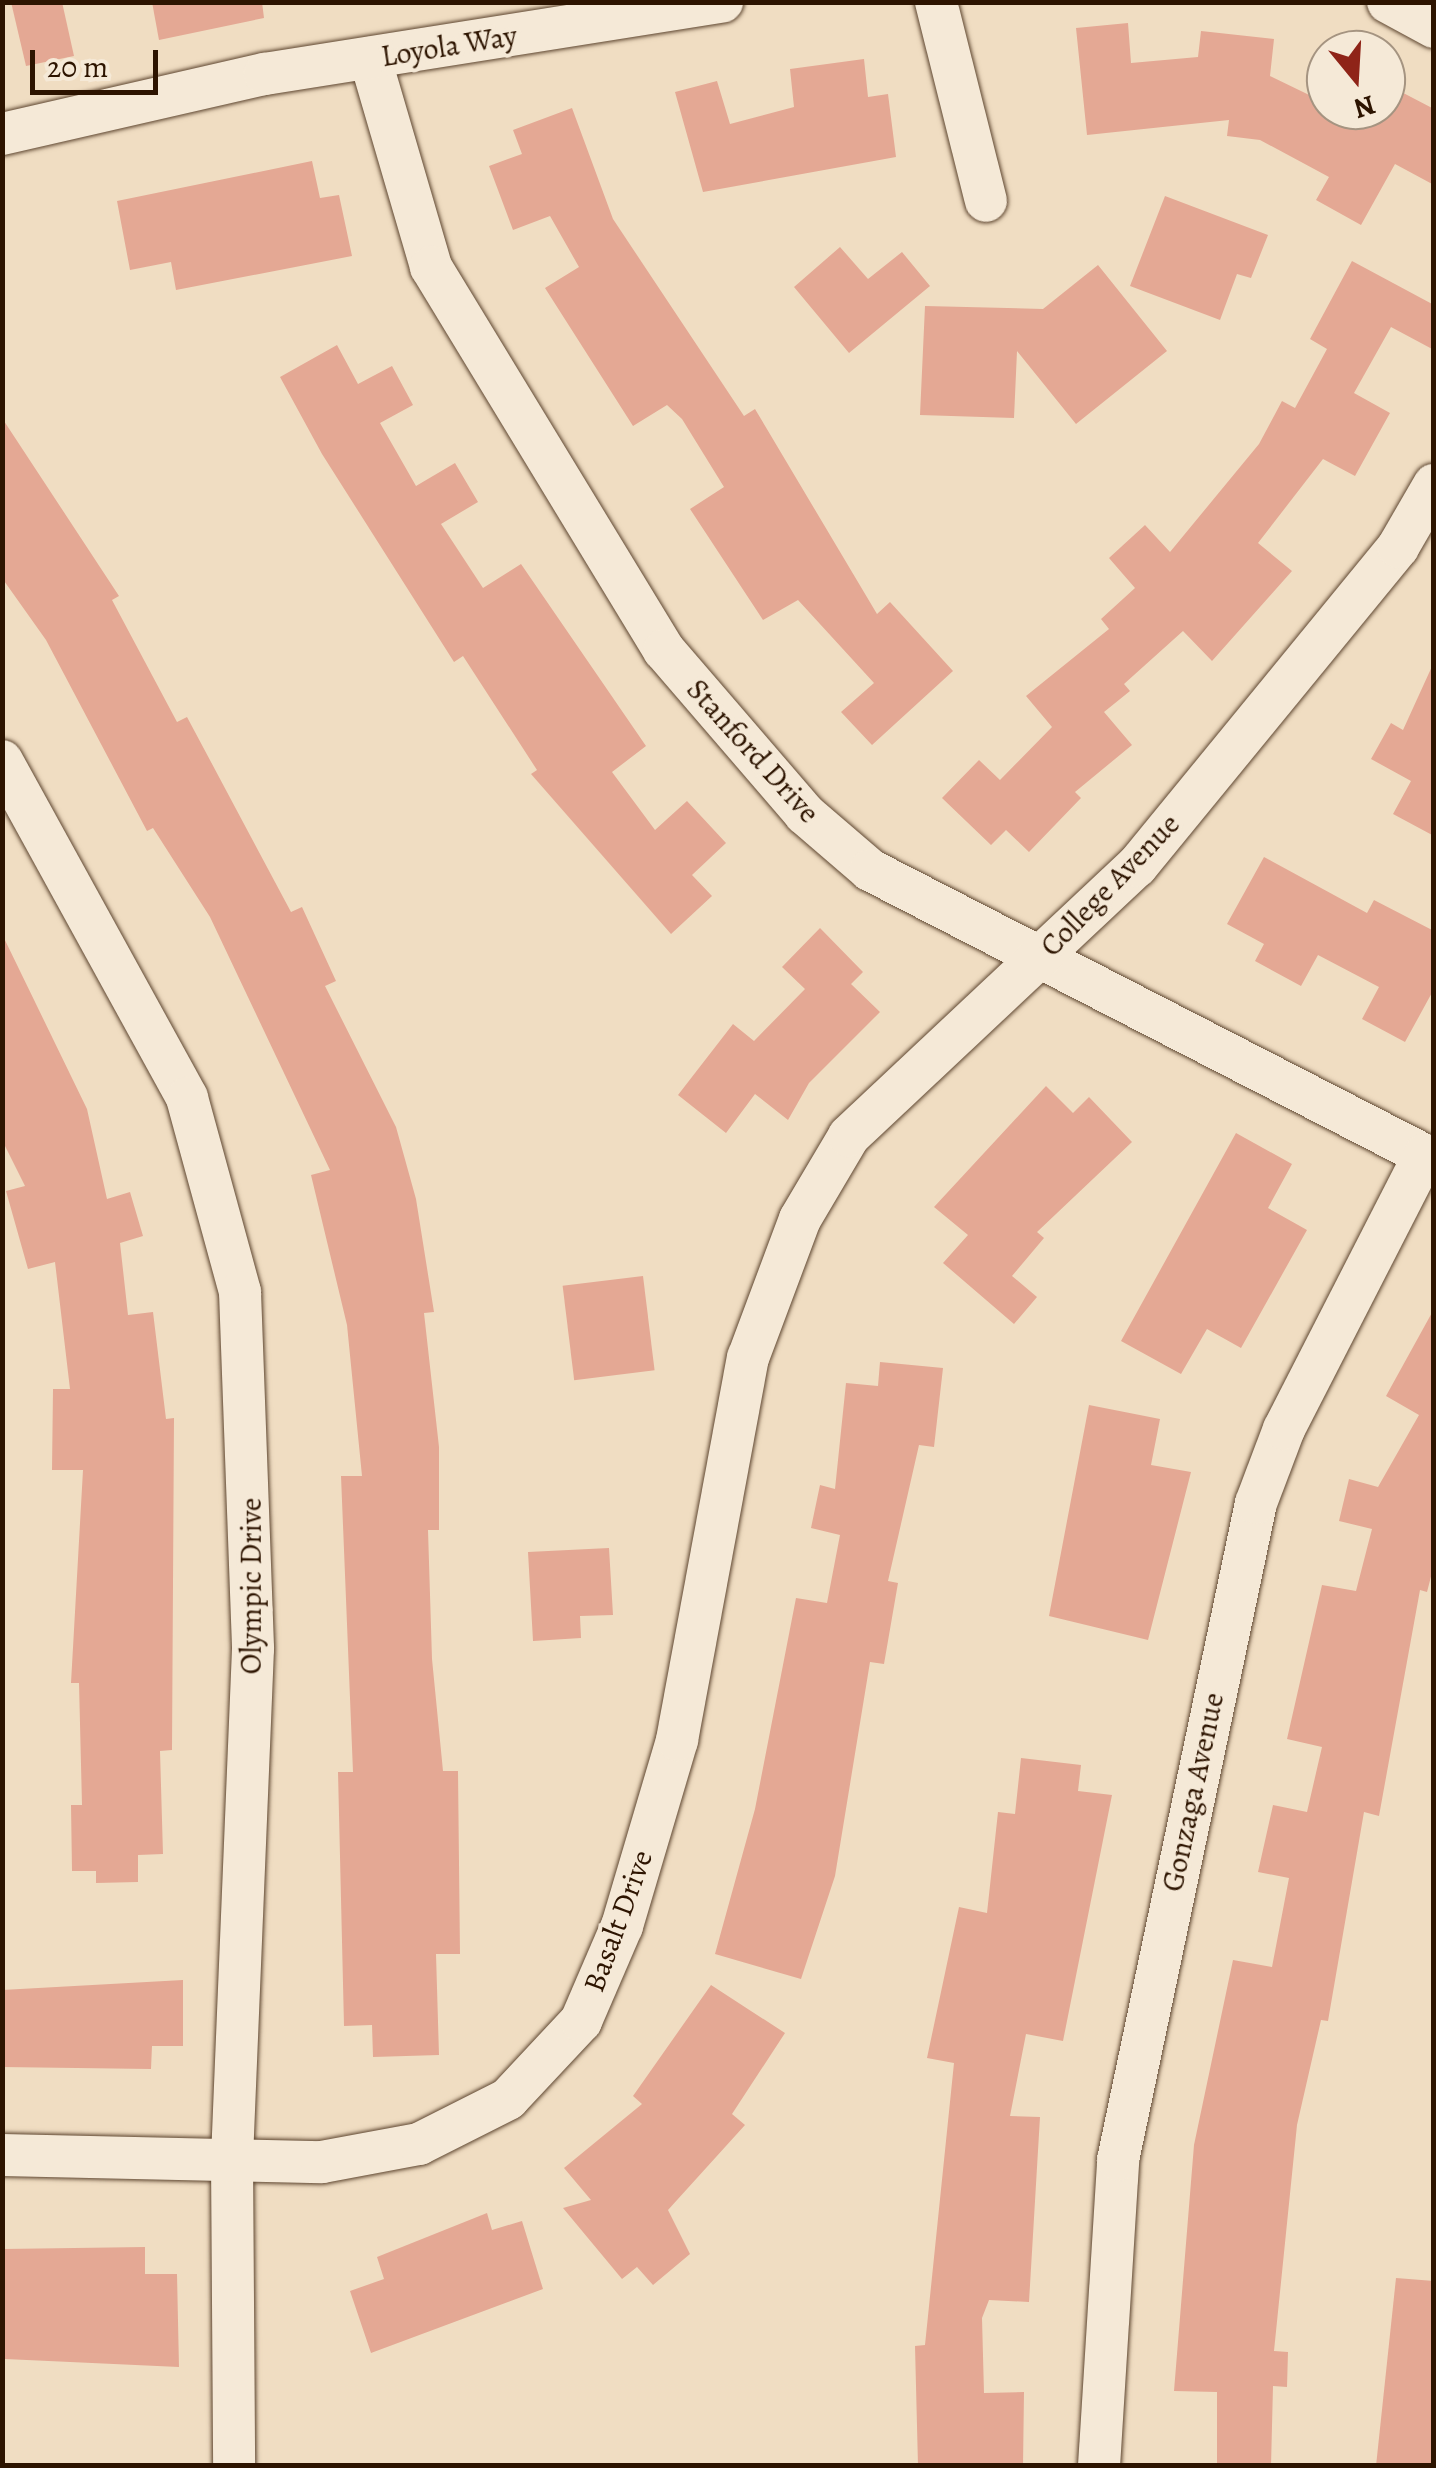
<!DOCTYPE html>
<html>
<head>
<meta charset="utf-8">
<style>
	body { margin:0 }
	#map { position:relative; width:1436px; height:2468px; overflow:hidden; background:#f0ddc2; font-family:Alegreya,serif }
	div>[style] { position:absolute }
	.building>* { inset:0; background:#e4a894; transform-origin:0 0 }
	.roads { filter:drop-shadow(0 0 2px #5e4630) drop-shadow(0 0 2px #5e4630) }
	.street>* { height:42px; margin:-21px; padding:0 21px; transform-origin:21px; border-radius:21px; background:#f5e9d7 }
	span { translate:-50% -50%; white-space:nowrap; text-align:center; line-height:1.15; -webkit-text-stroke:8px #f5e9d7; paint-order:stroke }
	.street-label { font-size:30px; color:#2d1400 }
	.frame { position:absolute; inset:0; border:5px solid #2d1400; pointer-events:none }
	.north { position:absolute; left:1306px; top:30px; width:100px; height:100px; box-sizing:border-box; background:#f5e9d7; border:2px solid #a59481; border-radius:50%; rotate:162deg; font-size:28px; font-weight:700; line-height:40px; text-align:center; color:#2d1400 }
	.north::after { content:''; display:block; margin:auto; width:35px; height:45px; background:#8f2418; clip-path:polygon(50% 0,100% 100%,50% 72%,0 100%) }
	.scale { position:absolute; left:30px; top:50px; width:128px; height:45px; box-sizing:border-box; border:5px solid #2d1400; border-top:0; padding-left:12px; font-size:30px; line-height:35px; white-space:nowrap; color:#2d1400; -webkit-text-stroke:8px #f5e9d7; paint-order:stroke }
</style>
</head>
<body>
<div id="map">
	<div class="building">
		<i style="clip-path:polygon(11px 2px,62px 2px,74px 56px,26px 66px)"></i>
		<i style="clip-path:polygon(152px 2px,262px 2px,264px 18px,159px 40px)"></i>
		<i style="clip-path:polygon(1128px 23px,1131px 63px,1198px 57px,1201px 31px,1274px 39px,1270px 76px,1367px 123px,1386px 110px,1388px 85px,1434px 109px,1434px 185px,1395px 164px,1361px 225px,1316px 200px,1329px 177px,1260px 140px,1227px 136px,1229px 120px,1087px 135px,1076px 28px)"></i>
		<i style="clip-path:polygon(864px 59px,868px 97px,888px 94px,896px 157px,703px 192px,675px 92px,717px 81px,730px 124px,794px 107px,790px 69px)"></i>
		<i style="clip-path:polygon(572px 108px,613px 219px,744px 416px,755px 409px,877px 614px,890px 602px,953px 671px,872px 745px,841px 712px,874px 683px,798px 600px,763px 620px,690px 509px,724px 487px,682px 419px,667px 405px,633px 426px,545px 288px,579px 267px,550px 216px,513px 230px,489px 166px,522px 154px,513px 130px)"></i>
		<i style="clip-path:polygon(312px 161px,320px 198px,339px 195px,352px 256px,176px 290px,171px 262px,130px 270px,117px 201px)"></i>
		<i style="clip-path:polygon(1165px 196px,1268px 235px,1251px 278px,1237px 274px,1220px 320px,1130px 286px)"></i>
		<i style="clip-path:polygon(840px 247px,868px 279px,902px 252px,930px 286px,849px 353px,794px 287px)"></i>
		<i style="clip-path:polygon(1352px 261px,1434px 305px,1434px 350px,1391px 327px,1354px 393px,1390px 413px,1355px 476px,1323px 459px,1258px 543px,1292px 571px,1212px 661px,1183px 631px,1124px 684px,1130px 691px,1104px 712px,1132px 745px,1075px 792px,1081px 798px,1029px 852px,1006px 830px,991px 845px,942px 798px,979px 760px,1000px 780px,1052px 727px,1026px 696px,1109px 629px,1101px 619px,1135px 588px,1109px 558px,1145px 525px,1170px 552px,1259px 444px,1282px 401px,1295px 408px,1327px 349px,1310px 339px)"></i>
		<i style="clip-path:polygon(1098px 265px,1167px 351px,1076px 424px,1017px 351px,1014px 418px,920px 415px,925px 306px,1043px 309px)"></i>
		<i style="clip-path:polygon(337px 345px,358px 384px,392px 366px,413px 405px,380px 423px,416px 486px,455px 463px,478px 502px,441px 524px,483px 588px,521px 564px,646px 746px,612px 772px,655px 830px,687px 801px,726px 843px,692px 875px,712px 896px,671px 934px,531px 774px,537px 770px,463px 656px,454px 662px,322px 454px,280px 377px)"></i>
		<i style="clip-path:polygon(2px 418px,119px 596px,112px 600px,177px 722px,187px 717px,291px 912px,302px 907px,336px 981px,325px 986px,396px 1127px,416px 1199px,434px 1312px,424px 1313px,439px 1447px,439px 1530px,428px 1530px,432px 1659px,443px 1771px,458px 1771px,460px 1954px,436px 1954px,439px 2055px,373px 2057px,372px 2025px,344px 2026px,338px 1772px,353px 1772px,341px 1476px,362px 1476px,347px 1325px,311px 1175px,330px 1170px,210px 917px,153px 828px,147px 831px,46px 640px,2px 578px)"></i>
		<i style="clip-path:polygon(1434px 662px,1434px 836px,1393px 814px,1411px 781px,1371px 759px,1391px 723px,1403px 730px)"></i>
		<i style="clip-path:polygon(1264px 857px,1367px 913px,1374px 900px,1434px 931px,1434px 989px,1405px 1042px,1362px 1019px,1379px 987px,1318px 955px,1301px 986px,1255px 961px,1264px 944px,1227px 924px)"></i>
		<i style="clip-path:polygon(820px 928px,863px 972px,851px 984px,880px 1012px,809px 1083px,788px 1120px,755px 1094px,726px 1133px,678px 1095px,733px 1024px,754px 1041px,805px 989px,782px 967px)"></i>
		<i style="clip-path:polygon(2px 934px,87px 1109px,107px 1199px,130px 1192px,143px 1236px,120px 1243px,128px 1315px,153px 1312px,166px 1419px,174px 1418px,172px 1750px,160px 1751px,163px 1854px,138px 1855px,138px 1882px,96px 1883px,96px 1871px,72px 1871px,71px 1805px,82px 1805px,79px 1683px,71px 1683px,83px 1470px,52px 1470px,53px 1389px,70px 1389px,55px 1262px,28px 1269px,6px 1191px,25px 1186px,2px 1140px)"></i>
		<i style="clip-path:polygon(1046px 1086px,1073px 1113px,1089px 1097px,1132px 1142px,1037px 1232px,1044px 1238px,1012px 1276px,1037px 1297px,1014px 1324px,943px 1263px,968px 1235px,934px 1207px)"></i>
		<i style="clip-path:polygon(1236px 1133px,1292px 1164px,1268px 1208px,1307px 1230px,1241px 1348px,1207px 1329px,1181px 1374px,1121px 1341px)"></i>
		<i style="left:643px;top:1276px;width:95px;height:81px;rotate:83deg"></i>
		<i style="clip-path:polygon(1434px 1309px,1434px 1565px,1427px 1592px,1420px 1590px,1379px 1816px,1364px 1812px,1328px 2021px,1321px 2020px,1297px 2125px,1274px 2351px,1288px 2352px,1287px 2387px,1273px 2386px,1271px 2466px,1217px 2466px,1217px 2392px,1174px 2391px,1194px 2145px,1233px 1960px,1272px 1967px,1289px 1878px,1258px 1872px,1273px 1805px,1307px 1812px,1322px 1747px,1287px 1739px,1322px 1585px,1356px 1591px,1372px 1529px,1339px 1521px,1349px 1479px,1378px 1487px,1419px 1415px,1386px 1396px)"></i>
		<i style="clip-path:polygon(880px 1362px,943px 1368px,934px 1447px,919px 1445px,888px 1581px,898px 1583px,884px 1664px,870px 1662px,835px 1876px,801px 1979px,715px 1954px,755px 1809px,796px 1598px,827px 1603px,840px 1535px,811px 1528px,820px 1485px,835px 1489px,846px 1383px,878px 1386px)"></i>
		<i style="clip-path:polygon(1089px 1405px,1160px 1419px,1151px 1465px,1191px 1472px,1148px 1640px,1049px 1616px)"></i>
		<i style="clip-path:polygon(609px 1548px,613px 1615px,580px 1616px,581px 1638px,533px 1641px,528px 1552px)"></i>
		<i style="clip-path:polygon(1021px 1758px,1081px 1765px,1078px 1791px,1112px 1795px,1063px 2041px,1026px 2034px,1010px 2116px,1040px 2117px,1029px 2302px,989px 2300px,982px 2318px,984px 2393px,1024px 2392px,1023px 2466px,918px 2466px,915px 2346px,925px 2345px,954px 2063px,927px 2058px,959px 1907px,987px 1913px,998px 1812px,1015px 1814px)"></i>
		<i style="clip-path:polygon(183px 1980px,183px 2046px,152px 2046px,151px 2069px,2px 2067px,2px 1990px)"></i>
		<i style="clip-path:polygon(711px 1985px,785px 2033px,732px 2114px,745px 2125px,668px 2210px,690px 2254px,653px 2285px,637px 2267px,622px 2279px,563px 2208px,591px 2200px,564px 2168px,642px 2104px,633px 2096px)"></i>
		<i style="clip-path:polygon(487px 2213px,492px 2230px,522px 2221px,543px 2289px,371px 2353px,350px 2291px,384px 2279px,377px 2257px)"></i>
		<i style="clip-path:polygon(145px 2247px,145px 2274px,177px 2274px,179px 2367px,5px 2359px,3px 2249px)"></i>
		<i style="clip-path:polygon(1396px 2278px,1434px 2281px,1434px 2466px,1376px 2466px)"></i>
	</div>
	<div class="roads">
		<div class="street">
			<i style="left:936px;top:2px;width:205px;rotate:75.9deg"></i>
			<i style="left:1388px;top:2px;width:52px;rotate:28.5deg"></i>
			<i style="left:370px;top:58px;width:218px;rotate:73.7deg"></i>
			<i style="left:431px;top:267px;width:448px;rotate:58.7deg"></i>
			<i style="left:664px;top:650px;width:216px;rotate:49.3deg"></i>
			<i style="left:805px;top:814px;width:86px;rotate:40.7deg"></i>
			<i style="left:870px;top:870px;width:634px;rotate:27.21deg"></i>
			<i style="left:2px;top:134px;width:270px;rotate:-12.9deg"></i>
			<i style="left:265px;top:74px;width:463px;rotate:-9deg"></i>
			<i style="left:2px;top:761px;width:384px;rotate:61.2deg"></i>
			<i style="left:187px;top:1098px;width:201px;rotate:74.7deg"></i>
			<i style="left:240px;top:1292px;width:357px;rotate:87.9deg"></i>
			<i style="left:253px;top:1649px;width:510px;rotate:92.36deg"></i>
			<i style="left:232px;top:2159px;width:307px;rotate:89.6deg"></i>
			<i style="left:2px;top:2155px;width:320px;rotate:1.3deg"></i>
			<i style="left:322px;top:2162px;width:99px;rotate:-10.5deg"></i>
			<i style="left:419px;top:2144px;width:100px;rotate:-26.8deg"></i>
			<i style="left:508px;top:2099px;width:107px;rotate:-46.9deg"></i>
			<i style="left:581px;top:2021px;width:103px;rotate:-66.7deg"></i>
			<i style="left:622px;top:1926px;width:194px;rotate:-73.5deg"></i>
			<i style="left:677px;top:1740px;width:389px;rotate:-79.5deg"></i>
			<i style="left:748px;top:1358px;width:148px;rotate:-69.5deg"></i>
			<i style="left:800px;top:1219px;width:96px;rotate:-59.4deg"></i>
			<i style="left:849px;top:1136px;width:395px;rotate:-43.2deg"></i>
			<i style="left:1137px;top:866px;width:412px;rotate:-50.7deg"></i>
			<i style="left:1398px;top:547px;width:72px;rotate:-59.9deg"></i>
			<i style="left:1099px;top:2466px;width:307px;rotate:-86.4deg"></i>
			<i style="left:1118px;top:2160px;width:671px;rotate:-78.14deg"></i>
			<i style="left:1256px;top:1503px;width:79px;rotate:-69.3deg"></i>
			<i style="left:1284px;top:1429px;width:308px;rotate:-62.9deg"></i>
		</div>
	</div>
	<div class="street-label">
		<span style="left:449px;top:46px;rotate:-9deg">Loyola Way</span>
		<span style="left:753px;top:751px;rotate:48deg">Stanford Drive</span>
		<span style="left:1110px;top:885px;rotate:-46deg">College Avenue</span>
		<span style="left:251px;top:1586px;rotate:-90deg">Olympic Drive</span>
		<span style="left:1193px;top:1792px;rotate:-78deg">Gonzaga Avenue</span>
		<span style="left:618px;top:1921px;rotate:-70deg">Basalt Drive</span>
	</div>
	<div class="frame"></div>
	<div class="north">N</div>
	<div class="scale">20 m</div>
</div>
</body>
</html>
